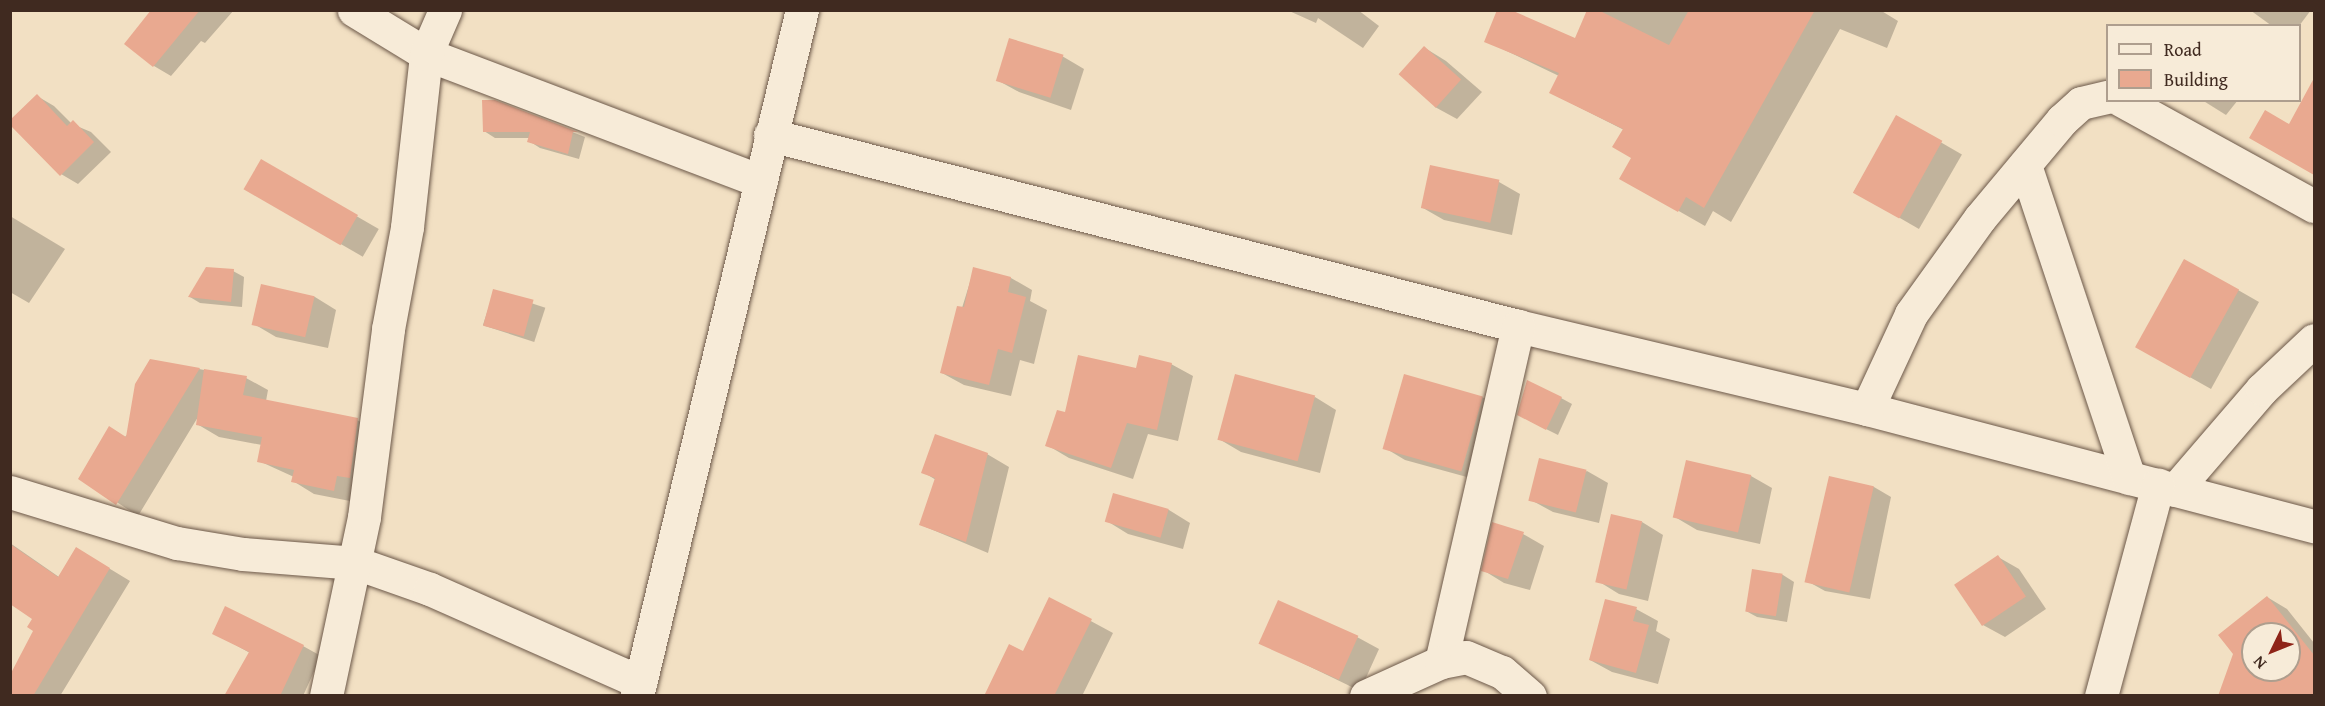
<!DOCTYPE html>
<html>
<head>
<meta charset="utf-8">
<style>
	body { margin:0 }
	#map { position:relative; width:2325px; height:706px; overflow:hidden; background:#f2e0c3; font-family:"Gentium Book Plus",serif }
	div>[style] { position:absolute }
	.shadow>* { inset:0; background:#0003; transform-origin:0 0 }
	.building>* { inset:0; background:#e9a990; transform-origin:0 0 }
	.roads { filter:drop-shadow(0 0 2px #6c5849) drop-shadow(0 0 2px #6c5849) }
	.minor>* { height:33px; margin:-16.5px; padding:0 16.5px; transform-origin:16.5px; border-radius:16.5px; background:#f7ebd8 }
	.tertiary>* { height:33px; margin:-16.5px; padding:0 16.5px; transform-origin:16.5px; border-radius:16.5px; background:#f7ebd8 }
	span { translate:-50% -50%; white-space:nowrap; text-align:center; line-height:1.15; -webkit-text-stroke:4.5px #f7ebd8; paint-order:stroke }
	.frame { position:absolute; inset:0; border:12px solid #402a20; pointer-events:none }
	.legend { position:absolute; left:2106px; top:24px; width:195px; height:78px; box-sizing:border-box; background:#f7ebd8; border:2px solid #ae9e8e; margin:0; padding:8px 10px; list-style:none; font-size:18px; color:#402a20 }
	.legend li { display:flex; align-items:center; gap:12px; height:30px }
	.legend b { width:30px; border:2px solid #ae9e8e }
	.north { position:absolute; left:2241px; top:622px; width:60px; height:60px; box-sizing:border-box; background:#f7ebd8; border:2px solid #ae9e8e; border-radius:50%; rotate:227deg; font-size:16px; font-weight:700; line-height:24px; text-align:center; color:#402a20 }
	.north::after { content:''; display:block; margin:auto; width:21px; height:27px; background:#8f2418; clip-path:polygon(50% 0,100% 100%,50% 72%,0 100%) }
</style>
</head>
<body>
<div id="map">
	<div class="shadow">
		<i style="clip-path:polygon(153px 10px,234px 10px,205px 43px,201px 41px,171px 76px,154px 66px)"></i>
		<i style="clip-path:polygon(1287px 10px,1358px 10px,1379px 26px,1363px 48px,1318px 18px,1316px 23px)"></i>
		<i style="clip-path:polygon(1589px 10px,1880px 10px,1898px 21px,1887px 48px,1840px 29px,1731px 222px,1713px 211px,1705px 226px,1621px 178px,1633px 158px,1624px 130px,1551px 93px,1559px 76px,1486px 41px,1575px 40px)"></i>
		<i style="clip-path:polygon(2250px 10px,2311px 10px,2299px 26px,2272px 26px)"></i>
		<i style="clip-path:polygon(1425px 48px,1446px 61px,1482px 92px,1457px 119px,1435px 107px)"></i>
		<i style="clip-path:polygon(1062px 56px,1084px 69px,1071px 110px,1019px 92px,997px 80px)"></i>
		<i style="clip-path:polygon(2314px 81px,2314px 173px,2251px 137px,2289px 126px)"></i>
		<i style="clip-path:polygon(37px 96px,54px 106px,72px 124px,91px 132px,111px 152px,78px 184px,61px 174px)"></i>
		<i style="clip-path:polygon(2202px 100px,2238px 100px,2226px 115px)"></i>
		<i style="clip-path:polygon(495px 102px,585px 137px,579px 159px,540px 148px,529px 141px,530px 138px,495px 138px,484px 131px)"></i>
		<i style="left:1897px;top:117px;width:75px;height:86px;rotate:30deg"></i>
		<i style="left:261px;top:161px;width:136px;height:32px;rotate:30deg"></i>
		<i style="clip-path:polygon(1432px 167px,1499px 182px,1520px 194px,1512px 235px,1444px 220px,1423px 208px)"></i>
		<i style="clip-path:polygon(10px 216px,65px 249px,29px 303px,10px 292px)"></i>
		<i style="clip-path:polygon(974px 269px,1011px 278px,1032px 290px,1030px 301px,1047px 310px,1034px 364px,1020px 360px,1011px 396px,964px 385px,942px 373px)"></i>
		<i style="clip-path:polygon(233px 271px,244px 277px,242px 307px,200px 303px,190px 297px)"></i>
		<i style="clip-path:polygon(262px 286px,315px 297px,336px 310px,328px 348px,276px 337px,254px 324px)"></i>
		<i style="clip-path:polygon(2238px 290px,2259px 302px,2211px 389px,2138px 348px)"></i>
		<i style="left:494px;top:291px;width:54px;height:36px;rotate:18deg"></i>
		<i style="clip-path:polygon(1171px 364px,1193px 376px,1178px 441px,1148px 434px,1133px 479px,1069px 458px,1047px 445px,1137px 370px)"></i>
		<i style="clip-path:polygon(199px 369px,246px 378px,268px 390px,266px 401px,357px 420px,379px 432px,355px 502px,314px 494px,293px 481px,294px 477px,259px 461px,262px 445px,219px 437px,197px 424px,198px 417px,138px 516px,80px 478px)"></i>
		<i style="clip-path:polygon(1315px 397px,1336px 410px,1320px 473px,1241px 452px,1219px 439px)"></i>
		<i style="clip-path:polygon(1482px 397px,1502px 409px,1485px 482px,1405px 460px,1385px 448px)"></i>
		<i style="clip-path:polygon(1561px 398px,1572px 404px,1558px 435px,1530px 421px)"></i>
		<i style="clip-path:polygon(987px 454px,1009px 467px,988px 553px,921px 525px,936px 480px,923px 472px)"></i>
		<i style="clip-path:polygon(1687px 462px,1751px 476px,1772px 488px,1760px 544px,1697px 530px,1675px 517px)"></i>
		<i style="clip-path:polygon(1587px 471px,1608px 483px,1599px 523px,1553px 512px,1531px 500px)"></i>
		<i style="clip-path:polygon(1830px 478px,1874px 487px,1891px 497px,1870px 599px,1825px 591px,1807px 581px)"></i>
		<i style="clip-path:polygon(1114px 495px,1169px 510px,1190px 523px,1183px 549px,1128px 534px,1107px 521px)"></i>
		<i style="clip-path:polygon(1642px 522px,1663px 535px,1648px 601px,1619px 594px,1598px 581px)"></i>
		<i style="clip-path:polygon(1523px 534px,1544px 546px,1530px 590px,1504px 583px,1483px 570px)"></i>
		<i style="clip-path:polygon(10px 543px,59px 577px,97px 561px,130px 581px,60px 696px,10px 696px,34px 630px,34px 619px,10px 602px)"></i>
		<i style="clip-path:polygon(1998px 557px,2019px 569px,2046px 609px,2005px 637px,1983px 625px)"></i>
		<i style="clip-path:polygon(1753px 570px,1783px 575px,1794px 582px,1787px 622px,1757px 617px,1746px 611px)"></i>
		<i style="clip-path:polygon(evenodd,2267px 597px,2287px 609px,2314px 643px,2314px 696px,2220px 696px,2267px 597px,2253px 634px,2289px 634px,2289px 670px,2253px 670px,2253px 634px)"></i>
		<i style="clip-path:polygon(1050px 599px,1113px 633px,1082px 696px,986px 696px,1023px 653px)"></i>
		<i style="clip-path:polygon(1636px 609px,1658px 621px,1656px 631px,1670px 639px,1658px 684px,1612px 672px,1590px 660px)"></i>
		<i style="clip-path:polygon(214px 633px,303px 646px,321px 656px,303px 696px,226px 696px,250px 653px)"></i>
		<i style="clip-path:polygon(1357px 637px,1379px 649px,1360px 691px,1261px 643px)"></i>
	</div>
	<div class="building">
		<i style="clip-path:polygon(151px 10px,200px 10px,153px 67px,124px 44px)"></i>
		<i style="clip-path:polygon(1497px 10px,1511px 10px,1575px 38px,1587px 10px,1598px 10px,1669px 45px,1689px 10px,1815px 10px,1704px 208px,1686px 197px,1678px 212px,1619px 179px,1631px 158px,1612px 147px,1623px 129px,1549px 93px,1559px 73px,1484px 42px)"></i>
		<i style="left:1009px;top:38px;width:57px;height:45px;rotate:17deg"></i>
		<i style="left:1424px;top:46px;width:50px;height:38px;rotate:42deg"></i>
		<i style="clip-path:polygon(2314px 78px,2314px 175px,2249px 138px,2265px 110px,2289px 124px)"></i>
		<i style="clip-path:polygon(37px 94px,67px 126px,73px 120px,94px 142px,60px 176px,10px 125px,10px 120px)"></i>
		<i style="clip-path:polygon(482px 100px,495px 100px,578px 132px,573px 132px,568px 154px,527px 142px,530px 132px,483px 132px)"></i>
		<i style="left:1896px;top:115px;width:53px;height:89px;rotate:29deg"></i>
		<i style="left:261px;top:159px;width:112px;height:35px;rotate:30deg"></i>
		<i style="left:1430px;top:165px;width:71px;height:44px;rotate:12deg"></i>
		<i style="left:2184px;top:259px;width:63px;height:101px;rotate:29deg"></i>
		<i style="clip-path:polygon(206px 267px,234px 269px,231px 302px,188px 297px)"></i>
		<i style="clip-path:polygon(973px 267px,1011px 277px,1008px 292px,1026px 297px,1012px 353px,998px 349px,989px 385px,940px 373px,957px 306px,964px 307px)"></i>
		<i style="left:261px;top:284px;width:55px;height:42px;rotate:13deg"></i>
		<i style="left:493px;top:289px;width:42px;height:38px;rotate:15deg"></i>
		<i style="clip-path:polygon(1078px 355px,1136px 368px,1139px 355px,1172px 363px,1157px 430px,1127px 423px,1111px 468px,1045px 446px,1057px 410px,1065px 412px)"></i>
		<i style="clip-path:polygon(150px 359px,200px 368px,116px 505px,78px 479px,109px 426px,126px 437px,135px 384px)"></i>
		<i style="clip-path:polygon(204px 369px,247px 376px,243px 395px,358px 418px,350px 478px,337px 476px,334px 491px,291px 482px,294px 470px,257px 462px,262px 437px,196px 425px)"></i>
		<i style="left:1235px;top:374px;width:83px;height:68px;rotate:15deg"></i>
		<i style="left:1404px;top:374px;width:82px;height:78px;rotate:16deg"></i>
		<i style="clip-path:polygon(1527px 380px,1562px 397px,1546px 430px,1517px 415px)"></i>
		<i style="clip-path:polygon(935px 434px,988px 453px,966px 542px,919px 525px,935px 478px,921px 473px)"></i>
		<i style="left:1539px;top:458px;width:49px;height:44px;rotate:14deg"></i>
		<i style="left:1686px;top:460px;width:67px;height:59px;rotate:13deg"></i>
		<i style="left:1829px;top:476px;width:46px;height:109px;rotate:13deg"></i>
		<i style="left:1113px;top:493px;width:58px;height:30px;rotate:16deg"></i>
		<i style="left:1611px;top:514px;width:32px;height:70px;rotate:13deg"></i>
		<i style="clip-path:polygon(1492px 522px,1524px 532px,1508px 579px,1481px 571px)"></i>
		<i style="clip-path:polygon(10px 544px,58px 577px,76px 547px,110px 568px,33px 696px,10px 696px,10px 675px,33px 631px,27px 627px,32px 619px,10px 604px)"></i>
		<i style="left:1998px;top:555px;width:50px;height:53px;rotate:56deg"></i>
		<i style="left:1752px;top:569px;width:31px;height:43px;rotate:9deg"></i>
		<i style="clip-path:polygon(evenodd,2267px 596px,2314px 655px,2314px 696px,2218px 696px,2233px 654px,2218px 635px,2267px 596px,2253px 634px,2289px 634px,2289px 670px,2253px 670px,2253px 634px)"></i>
		<i style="clip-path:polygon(1049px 597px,1092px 619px,1054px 696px,984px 696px,1009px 644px,1023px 651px)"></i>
		<i style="clip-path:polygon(1605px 599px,1637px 607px,1633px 621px,1649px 625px,1636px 673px,1589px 660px)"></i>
		<i style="left:1278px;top:600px;width:88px;height:48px;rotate:24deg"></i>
		<i style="clip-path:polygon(225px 606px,304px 645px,280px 696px,224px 696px,249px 652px,212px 634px)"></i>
	</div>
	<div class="roads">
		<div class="minor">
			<i style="left:354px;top:10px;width:84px;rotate:31.4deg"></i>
			<i style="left:426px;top:54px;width:358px;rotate:20.8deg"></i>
			<i style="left:2121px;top:100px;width:220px;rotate:28.8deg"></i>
			<i style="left:770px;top:135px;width:772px;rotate:14.32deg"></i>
			<i style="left:1518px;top:326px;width:359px;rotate:13.4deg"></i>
			<i style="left:1867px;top:409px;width:462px;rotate:14.7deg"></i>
			<i style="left:2025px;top:165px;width:330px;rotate:71.6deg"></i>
			<i style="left:1867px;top:409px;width:105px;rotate:-65.1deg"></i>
			<i style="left:1911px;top:314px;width:118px;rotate:-54.3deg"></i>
			<i style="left:1980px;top:218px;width:128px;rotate:-50.1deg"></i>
			<i style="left:2062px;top:120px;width:25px;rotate:-42deg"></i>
			<i style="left:2081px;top:103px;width:28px;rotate:-13deg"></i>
			<i style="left:2175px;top:490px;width:133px;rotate:-49.3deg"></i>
			<i style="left:2262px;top:389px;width:71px;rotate:-43.3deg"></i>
			<i style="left:10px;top:492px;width:175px;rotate:17deg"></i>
			<i style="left:177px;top:543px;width:67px;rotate:9.5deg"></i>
			<i style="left:243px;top:554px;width:113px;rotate:4.6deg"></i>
			<i style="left:356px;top:563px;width:78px;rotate:19.4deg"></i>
			<i style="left:430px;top:589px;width:230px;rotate:23.9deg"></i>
			<i style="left:1441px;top:662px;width:345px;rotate:-77.1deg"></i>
			<i style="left:326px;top:696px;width:183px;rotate:-78deg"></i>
			<i style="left:364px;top:517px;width:190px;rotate:-82.7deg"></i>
			<i style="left:388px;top:329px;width:104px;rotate:-79.4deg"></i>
			<i style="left:407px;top:227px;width:174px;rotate:-83.7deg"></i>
			<i style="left:426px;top:54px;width:48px;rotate:-66.6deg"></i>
			<i style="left:1366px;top:696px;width:82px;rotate:-24.4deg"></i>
			<i style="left:1441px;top:662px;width:25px;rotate:-11deg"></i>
			<i style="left:1466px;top:657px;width:39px;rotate:23deg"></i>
			<i style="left:1502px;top:672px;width:37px;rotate:41deg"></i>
			<i style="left:2101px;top:696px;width:219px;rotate:-74.9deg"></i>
		</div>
		<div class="tertiary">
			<i style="left:637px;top:696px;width:706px;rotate:-76.48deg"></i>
		</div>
	</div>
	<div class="frame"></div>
	<ul class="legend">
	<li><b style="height:8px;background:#f7ebd8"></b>Road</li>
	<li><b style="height:16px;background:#e9a990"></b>Building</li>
	</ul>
	<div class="north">N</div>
</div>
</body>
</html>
